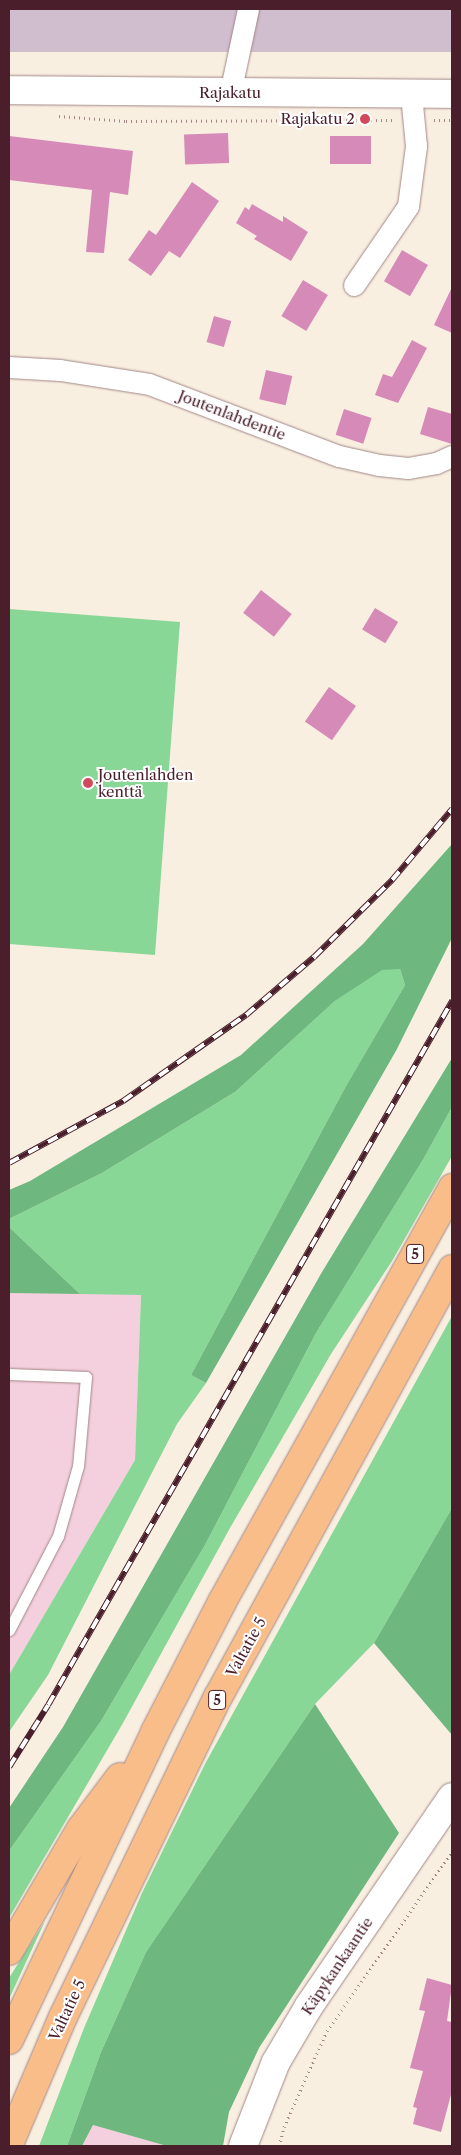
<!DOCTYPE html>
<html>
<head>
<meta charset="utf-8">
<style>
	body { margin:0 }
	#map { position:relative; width:461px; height:2155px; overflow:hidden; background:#f9efe1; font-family:"Libre Caslon Text",serif }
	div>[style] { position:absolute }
	.built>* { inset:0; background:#f4cfde }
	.industrial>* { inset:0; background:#d0bdce; transform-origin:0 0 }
	.green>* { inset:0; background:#88d797 }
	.forest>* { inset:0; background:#6eb880 }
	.building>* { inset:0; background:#d58ab8; transform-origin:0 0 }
	.path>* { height:3px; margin-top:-1.5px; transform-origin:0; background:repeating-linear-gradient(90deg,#a28786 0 1px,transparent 0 5px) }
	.roads { filter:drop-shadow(0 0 1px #a28786) drop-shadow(0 0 1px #a28786) }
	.service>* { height:11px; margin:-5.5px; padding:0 5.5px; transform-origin:5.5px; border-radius:5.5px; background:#fff }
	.minor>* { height:21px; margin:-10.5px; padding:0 10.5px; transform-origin:10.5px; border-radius:10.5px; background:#fff }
	.tertiary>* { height:28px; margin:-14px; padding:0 14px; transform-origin:14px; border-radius:14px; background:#fff }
	.trunk>* { height:28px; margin:-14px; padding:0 14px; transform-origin:14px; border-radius:14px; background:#f8bd89 }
	.rail>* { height:5.5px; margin-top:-2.75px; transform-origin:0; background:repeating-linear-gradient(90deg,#fff 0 11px,#4a1f2b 0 22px); box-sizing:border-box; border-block:1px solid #4a1f2b }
	.dots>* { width:14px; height:14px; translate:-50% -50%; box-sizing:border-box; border:2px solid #fff; border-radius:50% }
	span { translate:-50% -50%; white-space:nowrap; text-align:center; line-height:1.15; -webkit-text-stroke:4px #fff; paint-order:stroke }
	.shield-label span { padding:1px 4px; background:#fff; border:1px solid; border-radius:4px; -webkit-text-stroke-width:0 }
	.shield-label { font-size:14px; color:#4a1f2b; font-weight:700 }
	.street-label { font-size:15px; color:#4a1f2b }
	.poi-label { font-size:15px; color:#4a1f2b }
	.right { translate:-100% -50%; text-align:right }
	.left { translate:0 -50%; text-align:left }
	.frame { position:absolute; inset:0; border:10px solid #4a1f2b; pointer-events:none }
</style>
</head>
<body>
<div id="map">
	<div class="built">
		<i style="clip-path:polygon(9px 1293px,141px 1294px,135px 1460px,9px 1675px)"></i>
		<i style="clip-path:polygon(93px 2125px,167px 2146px,82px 2146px)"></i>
	</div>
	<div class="industrial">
		<i style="left:9px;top:9px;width:443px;height:43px"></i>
	</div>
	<div class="green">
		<i style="clip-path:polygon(9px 609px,180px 622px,155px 955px,9px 944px)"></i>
		<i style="clip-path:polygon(382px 969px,400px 969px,405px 985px,346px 1086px,191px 1375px,206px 1383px,177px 1424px,48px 1675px,9px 1732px,9px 1675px,135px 1460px,141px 1295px,80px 1294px,9px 1227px,9px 1219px,102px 1173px,235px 1092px,335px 1001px)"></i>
		<i style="clip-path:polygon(452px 1107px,452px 1156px,392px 1261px,331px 1354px,230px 1528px,123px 1723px,9px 1918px,9px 1851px,101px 1721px,205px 1545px,316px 1333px,424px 1158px)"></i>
		<i style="clip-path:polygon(452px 1316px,452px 1508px,374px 1643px,315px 1704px,146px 1952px,101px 2052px,67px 2146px,39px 2146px,84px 2028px,142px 1893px,205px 1764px)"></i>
		<i style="clip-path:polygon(45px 1921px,9px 1999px,9px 1978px)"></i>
	</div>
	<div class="forest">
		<i style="clip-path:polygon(452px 844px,452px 938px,397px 1049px,206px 1383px,191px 1375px,346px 1086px,405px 985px,400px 969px,382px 970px,335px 1001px,235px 1092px,102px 1173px,9px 1219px,9px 1190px,30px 1181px,241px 1055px,363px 944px)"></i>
		<i style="clip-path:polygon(452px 1058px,452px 1107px,424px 1158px,316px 1333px,205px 1545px,101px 1721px,9px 1851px,9px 1808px,63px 1727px,322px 1272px)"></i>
		<i style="clip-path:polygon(9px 1227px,80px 1294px,9px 1293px)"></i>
		<i style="clip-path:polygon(452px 1508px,452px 1735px,374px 1643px)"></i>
		<i style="clip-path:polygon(315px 1704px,399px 1833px,259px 2048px,229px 2112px,223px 2146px,167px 2146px,93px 2125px,82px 2146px,67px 2146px,101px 2052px,146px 1952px)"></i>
	</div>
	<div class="building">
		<i style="left:228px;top:133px;width:30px;height:44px;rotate:88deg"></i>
		<i style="clip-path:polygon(9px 136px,133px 151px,128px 195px,110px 192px,104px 253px,86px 252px,92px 190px,9px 180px)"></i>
		<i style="left:330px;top:136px;width:41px;height:28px"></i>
		<i style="clip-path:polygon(192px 182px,219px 201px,180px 258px,169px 251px,151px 276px,128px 260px,149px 230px,156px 235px)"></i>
		<i style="clip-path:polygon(252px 204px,283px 222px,283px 216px,308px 232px,291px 261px,254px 239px,257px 236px,236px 223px,245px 207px,249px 210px)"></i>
		<i style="left:402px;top:250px;width:30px;height:36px;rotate:30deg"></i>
		<i style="left:303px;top:280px;width:29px;height:42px;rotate:31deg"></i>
		<i style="clip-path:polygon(452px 287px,452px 333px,434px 325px)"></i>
		<i style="left:214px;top:316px;width:18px;height:27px;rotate:16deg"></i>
		<i style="clip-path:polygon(412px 340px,427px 348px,398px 403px,375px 395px,383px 374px,392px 377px)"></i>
		<i style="left:266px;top:370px;width:27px;height:30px;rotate:13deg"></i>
		<i style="clip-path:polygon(428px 407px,452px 414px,452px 444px,420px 434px)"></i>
		<i style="left:344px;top:409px;width:29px;height:27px;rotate:18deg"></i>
		<i style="left:261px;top:590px;width:39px;height:29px;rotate:38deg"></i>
		<i style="left:375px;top:608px;width:27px;height:25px;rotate:31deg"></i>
		<i style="left:329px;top:687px;width:33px;height:42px;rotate:35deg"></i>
		<i style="clip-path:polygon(427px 1978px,452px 1985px,447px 2021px,452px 2022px,452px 2091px,441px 2132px,413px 2124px,417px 2108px,413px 2107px,423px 2071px,410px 2068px,425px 2011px,419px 2010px)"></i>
	</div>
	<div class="path">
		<i style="left:59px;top:116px;width:67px;rotate:4.3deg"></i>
		<i style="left:126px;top:121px;width:267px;rotate:-0.2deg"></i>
		<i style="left:434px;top:120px;width:18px"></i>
		<i style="left:279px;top:2146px;width:20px;rotate:-75deg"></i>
		<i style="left:284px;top:2127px;width:105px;rotate:-65.9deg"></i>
		<i style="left:327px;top:2031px;width:218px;rotate:-55.1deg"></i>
	</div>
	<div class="roads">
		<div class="service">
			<i style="left:9px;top:1374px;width:77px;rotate:2.2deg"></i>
			<i style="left:86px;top:1377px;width:89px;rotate:95.1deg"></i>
			<i style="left:78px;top:1466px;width:73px;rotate:105.9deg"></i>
			<i style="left:58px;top:1536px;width:106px;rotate:117.5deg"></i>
		</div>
		<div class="minor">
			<i style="left:230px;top:93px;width:86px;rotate:-77.9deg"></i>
			<i style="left:354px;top:285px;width:96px;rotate:-55.6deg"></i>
			<i style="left:408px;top:206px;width:61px;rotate:-82.4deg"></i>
			<i style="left:416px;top:146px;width:52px;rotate:-95.5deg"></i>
			<i style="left:9px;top:367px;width:51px;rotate:3.4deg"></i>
			<i style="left:60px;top:370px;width:90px;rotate:8.9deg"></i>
			<i style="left:149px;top:384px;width:203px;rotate:20.8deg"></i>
			<i style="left:339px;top:456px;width:41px;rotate:12.7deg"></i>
			<i style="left:379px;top:465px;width:29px;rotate:6deg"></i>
			<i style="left:408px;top:468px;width:28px;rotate:-10deg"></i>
			<i style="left:436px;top:463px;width:17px;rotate:-24deg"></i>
		</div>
		<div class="tertiary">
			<i style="left:9px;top:90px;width:443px;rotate:0.5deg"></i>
			<i style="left:243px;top:2146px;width:90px;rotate:-68.6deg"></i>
			<i style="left:276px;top:2062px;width:65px;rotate:-59.5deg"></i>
			<i style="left:309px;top:2006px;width:253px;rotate:-55.6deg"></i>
		</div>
		<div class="trunk">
			<i style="left:9px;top:1951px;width:142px;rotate:-59.5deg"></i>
			<i style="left:81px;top:1829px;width:65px;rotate:-53.1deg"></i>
			<i style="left:9px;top:2040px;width:341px;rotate:-64.6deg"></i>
			<i style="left:155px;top:1732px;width:146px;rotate:-62.7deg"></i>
			<i style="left:222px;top:1602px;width:474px;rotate:-60.9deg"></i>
			<i style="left:9px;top:2144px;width:138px;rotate:-67deg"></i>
			<i style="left:63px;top:2017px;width:356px;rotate:-64.2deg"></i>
			<i style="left:218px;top:1697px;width:488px;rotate:-61.3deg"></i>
		</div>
	</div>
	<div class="rail">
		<i style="left:9px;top:1163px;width:130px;rotate:-28.5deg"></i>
		<i style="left:123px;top:1101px;width:150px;rotate:-35deg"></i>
		<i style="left:246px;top:1015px;width:89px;rotate:-40.5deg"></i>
		<i style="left:314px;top:957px;width:110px;rotate:-44.6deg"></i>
		<i style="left:392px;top:880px;width:93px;rotate:-49.8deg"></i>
		<i style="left:9px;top:1767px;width:73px;rotate:-57.8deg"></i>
		<i style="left:48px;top:1705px;width:812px;rotate:-60.15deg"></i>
	</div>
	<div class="dots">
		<i style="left:365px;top:119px;background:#d1495b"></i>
		<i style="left:88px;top:783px;background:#d1495b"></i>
	</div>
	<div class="shield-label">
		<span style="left:415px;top:1254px">5</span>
		<span style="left:217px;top:1700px">5</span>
	</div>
	<div class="street-label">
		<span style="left:230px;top:93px">Rajakatu</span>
		<span style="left:232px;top:415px;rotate:21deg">Joutenlahdentie</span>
		<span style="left:246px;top:1647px;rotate:-61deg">Valtatie 5</span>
		<span style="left:337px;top:1966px;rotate:-56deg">Käpykankaantie</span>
		<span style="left:67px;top:2010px;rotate:-65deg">Valtatie 5</span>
	</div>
	<div class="poi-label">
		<span class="right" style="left:355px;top:119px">Rajakatu 2</span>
		<span class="left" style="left:98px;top:783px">Joutenlahden<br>kenttä</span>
	</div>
	<div class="frame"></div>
</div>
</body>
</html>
